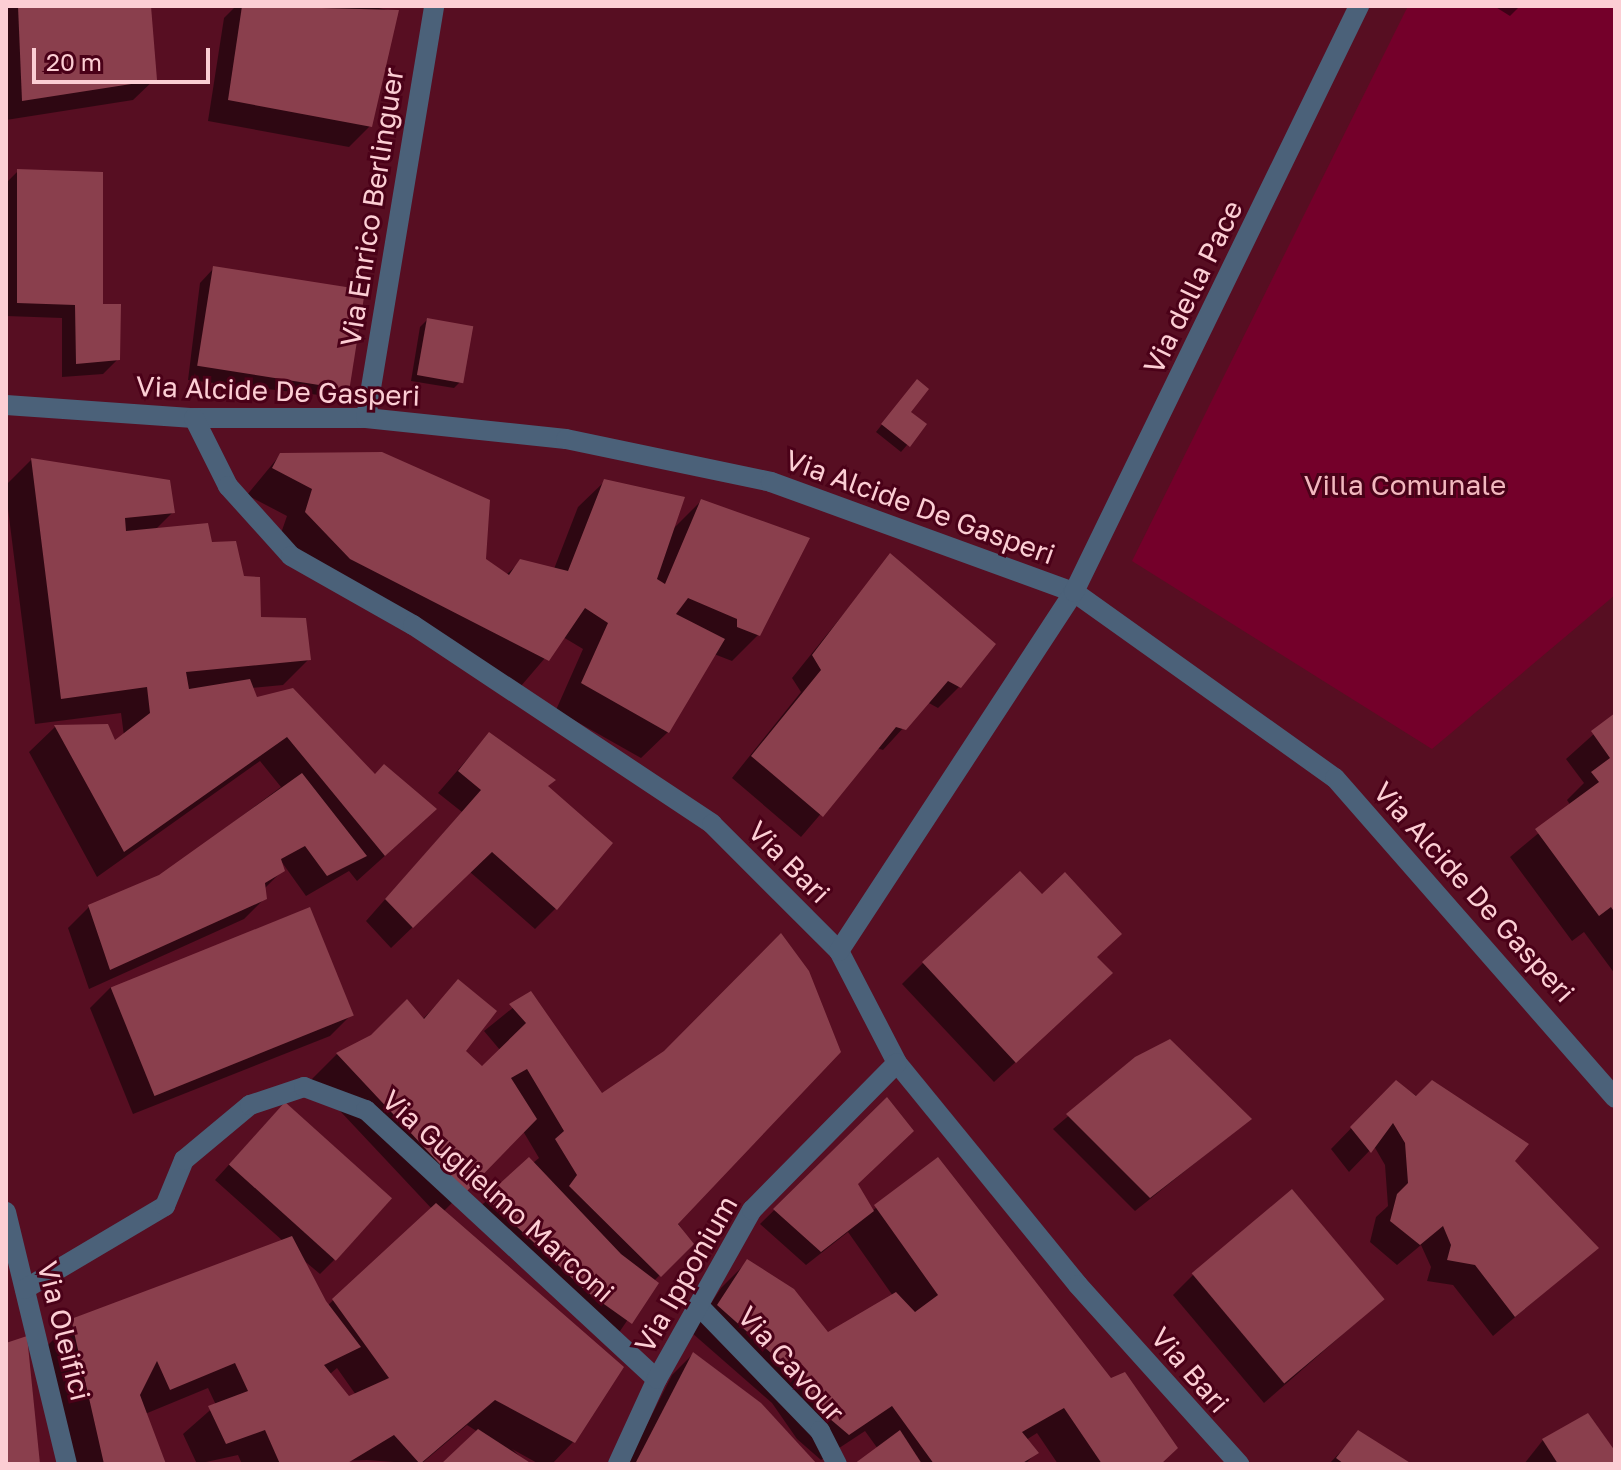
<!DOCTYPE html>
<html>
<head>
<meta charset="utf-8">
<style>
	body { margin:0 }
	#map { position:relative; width:1621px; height:1470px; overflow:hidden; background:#570e22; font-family:"Golos Text",sans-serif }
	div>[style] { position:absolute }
	.green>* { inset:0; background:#74002a }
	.shadow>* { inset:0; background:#0007 }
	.building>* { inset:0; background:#8a3f4d; transform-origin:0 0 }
	.minor>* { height:20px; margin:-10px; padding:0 10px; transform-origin:10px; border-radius:10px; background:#4b6179 }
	span { translate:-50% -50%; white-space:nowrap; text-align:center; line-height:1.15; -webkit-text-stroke:6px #4a0118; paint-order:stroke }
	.street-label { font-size:28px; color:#fcced4 }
	.park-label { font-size:28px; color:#f2b7be }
	.frame { position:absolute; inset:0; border:8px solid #fcced4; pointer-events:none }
	.scale { position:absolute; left:32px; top:48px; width:178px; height:36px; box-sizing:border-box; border:4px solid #fcced4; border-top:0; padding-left:10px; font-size:24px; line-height:28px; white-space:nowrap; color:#fcced4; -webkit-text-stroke:6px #4a0118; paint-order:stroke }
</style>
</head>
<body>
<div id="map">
	<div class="green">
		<i style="clip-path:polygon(1408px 6px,1615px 6px,1615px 595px,1432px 749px,1132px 561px)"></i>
	</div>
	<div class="shadow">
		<i style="clip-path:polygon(6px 6px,149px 6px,155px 79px,133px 100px,6px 120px)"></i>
		<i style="clip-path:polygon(236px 6px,370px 6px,396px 12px,370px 126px,349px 147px,208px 121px,224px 18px)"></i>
		<i style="clip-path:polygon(1494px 6px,1520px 6px,1510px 16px)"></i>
		<i style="clip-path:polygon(18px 171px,101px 305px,118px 359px,103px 374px,62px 377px,62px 318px,6px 316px,6px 183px)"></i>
		<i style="clip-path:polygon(214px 268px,342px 382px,328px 396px,188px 380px,200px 283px)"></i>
		<i style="clip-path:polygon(427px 320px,461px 381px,454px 388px,411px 381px,420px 327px)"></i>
		<i style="clip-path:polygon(910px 389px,908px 412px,925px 424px,901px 452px,876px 432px)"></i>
		<i style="clip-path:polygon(280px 455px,506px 575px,521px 561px,554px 569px,578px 507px,605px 481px,671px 531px,701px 501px,758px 635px,732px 661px,714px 654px,668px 732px,641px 758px,556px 710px,583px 649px,563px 637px,521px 686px,279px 539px,287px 516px,247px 495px)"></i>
		<i style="clip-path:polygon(31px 460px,173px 512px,155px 530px,210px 544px,243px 578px,260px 619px,309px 659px,283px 685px,252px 688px,256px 700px,408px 835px,357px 881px,349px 871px,306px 896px,281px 861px,283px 870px,264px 889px,265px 898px,244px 919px,89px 989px,68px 928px,89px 907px,160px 877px,281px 787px,260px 761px,97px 877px,29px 752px,55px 727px,107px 726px,114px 744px,124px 736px,121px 713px,35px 724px,6px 493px,6px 485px)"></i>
		<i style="clip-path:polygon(891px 555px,959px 687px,938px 708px,927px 702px,883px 750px,877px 748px,801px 837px,732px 778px,801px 692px,792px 678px)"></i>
		<i style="clip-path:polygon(1615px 715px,1615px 974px,1584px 932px,1572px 941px,1510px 857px,1571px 806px,1567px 800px,1584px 783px,1566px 759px)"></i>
		<i style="clip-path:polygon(489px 734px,546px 787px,556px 908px,535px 929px,470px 872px,391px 948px,366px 921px,462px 812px,438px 793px)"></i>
		<i style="clip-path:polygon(1095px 958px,1089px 994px,994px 1082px,902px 984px,923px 963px)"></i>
		<i style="clip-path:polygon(evenodd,458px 982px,463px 1052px,482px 1068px,500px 1050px,484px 1031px,530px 994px,691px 1243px,654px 1281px,616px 1337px,473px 1212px,539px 1158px,523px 1131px,443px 1212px,573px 1442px,552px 1464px,539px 1464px,512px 1449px,528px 1464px,443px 1464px,478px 1432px,467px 1425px,421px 1464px,367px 1460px,242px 1464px,238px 1455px,197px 1464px,183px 1434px,216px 1405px,208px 1388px,145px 1414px,164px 1464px,72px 1464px,46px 1347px,72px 1321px,284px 1242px,215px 1180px,271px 1119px,334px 1260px,320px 1274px,301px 1258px,327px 1306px,432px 1209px,311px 1080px,337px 1054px,422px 1020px,458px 982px,337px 1368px,356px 1395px,349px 1399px,330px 1374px,337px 1368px)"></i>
		<i style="clip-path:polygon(111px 987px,351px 1015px,330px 1036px,133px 1114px,90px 1008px)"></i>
		<i style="clip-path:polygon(1136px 1059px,1250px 1119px,1135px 1211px,1053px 1129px)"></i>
		<i style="clip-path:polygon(1396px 1082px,1513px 1161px,1596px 1248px,1493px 1336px,1453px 1285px,1427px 1281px,1431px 1267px,1421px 1245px,1397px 1265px,1370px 1242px,1376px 1217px,1388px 1206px,1385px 1165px,1374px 1146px,1349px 1172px,1331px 1149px)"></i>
		<i style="clip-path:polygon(887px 1100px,855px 1184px,872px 1211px,938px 1160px,1159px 1464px,1058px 1464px,1037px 1433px,1026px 1440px,1036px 1453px,1025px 1464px,857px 1464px,878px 1449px,865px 1431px,821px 1460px,797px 1439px,772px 1403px,692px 1333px,721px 1288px,747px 1262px,828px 1335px,893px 1296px,848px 1232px,806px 1265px,760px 1224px)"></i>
		<i style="clip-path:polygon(1194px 1274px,1383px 1299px,1264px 1403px,1173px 1295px)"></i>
		<i style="clip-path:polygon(693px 1354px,815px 1464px,627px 1464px,672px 1375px)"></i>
		<i style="clip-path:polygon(1358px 1433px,1408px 1464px,1329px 1464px)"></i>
		<i style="clip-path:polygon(1543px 1440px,1615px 1455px,1615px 1464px,1524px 1464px)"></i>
	</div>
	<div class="building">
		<i style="clip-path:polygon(18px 6px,151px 6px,157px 80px,22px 101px)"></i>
		<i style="clip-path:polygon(242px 6px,399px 10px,372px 127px,228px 100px)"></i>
		<i style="clip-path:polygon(17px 169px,103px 172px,103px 304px,121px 304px,120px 360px,76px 364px,75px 305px,17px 303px)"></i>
		<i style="left:213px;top:266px;width:154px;height:101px;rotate:9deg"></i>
		<i style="left:427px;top:318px;width:47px;height:58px;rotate:10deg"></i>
		<i style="clip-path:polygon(917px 379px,929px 389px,911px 412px,927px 424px,910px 447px,881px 424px)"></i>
		<i style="clip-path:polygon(382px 452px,490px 500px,486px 559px,509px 575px,520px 559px,568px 571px,604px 479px,685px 497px,657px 579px,665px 584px,701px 499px,810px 538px,760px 636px,737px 627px,737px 619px,688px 598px,676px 614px,725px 639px,669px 733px,581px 683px,608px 623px,585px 608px,549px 661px,350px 559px,305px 512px,312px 489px,272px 468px,280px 453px)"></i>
		<i style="clip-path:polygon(31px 458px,170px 480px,175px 513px,125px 518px,126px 531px,208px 523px,212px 542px,236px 541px,244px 576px,260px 577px,261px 617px,306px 618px,311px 660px,186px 672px,189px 689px,250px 679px,257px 697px,293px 688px,375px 774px,384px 764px,437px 809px,385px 856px,287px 737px,124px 852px,54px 725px,108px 724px,115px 740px,150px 713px,147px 687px,61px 699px)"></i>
		<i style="clip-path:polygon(890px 553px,996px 644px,961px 688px,948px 681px,906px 730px,896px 727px,823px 817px,751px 756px,821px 670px,812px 655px)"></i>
		<i style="clip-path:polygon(1615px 713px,1615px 913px,1611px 907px,1599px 916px,1535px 829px,1599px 782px,1591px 772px,1610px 758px,1591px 731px)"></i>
		<i style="clip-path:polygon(489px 732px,556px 780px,548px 786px,613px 843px,557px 910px,492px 852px,413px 928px,385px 899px,481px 790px,458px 771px)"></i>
		<i style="clip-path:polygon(302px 773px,367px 856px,327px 876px,305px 846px,281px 859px,285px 871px,265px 883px,267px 899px,110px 970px,88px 905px,159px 875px)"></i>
		<i style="clip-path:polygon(1020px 871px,1042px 894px,1065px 872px,1122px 934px,1097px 957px,1113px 973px,1016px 1063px,922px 962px)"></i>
		<i style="left:310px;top:907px;width:117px;height:215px;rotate:68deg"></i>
		<i style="clip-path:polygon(781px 933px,809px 971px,841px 1052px,678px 1224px,694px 1244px,661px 1277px,569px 1186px,577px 1175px,555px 1139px,564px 1131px,527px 1069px,511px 1078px,537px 1119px,466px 1192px,336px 1053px,371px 1035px,407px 999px,424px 1019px,458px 979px,497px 1011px,466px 1051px,482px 1066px,526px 1023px,509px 1004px,531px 991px,602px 1093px,664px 1051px)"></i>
		<i style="clip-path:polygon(1170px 1039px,1252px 1119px,1150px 1198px,1066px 1114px,1135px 1057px)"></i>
		<i style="clip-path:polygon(1396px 1080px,1416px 1096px,1432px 1080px,1529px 1144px,1515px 1161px,1599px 1248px,1515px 1317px,1475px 1265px,1447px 1260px,1451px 1245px,1443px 1226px,1420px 1245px,1390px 1221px,1397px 1194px,1408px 1183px,1405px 1143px,1393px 1123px,1371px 1153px,1350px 1127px)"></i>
		<i style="clip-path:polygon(887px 1097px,914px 1131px,858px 1184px,874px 1211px,821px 1252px,773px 1209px)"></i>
		<i style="left:285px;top:1102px;width:144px;height:84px;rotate:42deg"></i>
		<i style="clip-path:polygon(529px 1157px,621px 1254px,659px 1283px,632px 1324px,587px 1292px,485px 1197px)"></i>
		<i style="clip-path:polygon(938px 1157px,1111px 1378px,1125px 1372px,1178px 1448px,1161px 1464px,1102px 1464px,1064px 1408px,1022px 1432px,1039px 1453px,1021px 1464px,934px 1464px,892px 1406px,849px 1435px,823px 1413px,798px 1377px,717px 1305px,747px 1259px,794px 1289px,828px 1332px,896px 1292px,915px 1312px,938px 1295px,874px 1205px)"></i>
		<i style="left:1292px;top:1189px;width:144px;height:131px;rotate:50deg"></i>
		<i style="clip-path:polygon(436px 1203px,624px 1367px,575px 1443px,495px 1400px,420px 1464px,394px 1435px,346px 1464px,280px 1464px,265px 1430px,226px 1444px,208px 1406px,248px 1391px,235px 1363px,170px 1390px,157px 1361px,140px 1395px,166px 1464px,104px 1464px,71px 1319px,292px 1236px,326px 1301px,361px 1347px,324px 1365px,349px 1396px,389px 1378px,332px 1299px)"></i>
		<i style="clip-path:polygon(27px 1336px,40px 1464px,6px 1464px,6px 1343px)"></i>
		<i style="clip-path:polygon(693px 1352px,761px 1403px,817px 1464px,635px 1464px)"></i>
		<i style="clip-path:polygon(1588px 1413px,1615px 1451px,1615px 1464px,1558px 1464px,1542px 1439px)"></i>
		<i style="clip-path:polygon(478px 1429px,532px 1464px,441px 1464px)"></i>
		<i style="clip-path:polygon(900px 1430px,922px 1464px,854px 1464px)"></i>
		<i style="clip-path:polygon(1358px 1430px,1412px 1464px,1344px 1464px,1336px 1458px)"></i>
	</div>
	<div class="minor">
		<i style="left:6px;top:405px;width:188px;rotate:4deg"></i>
		<i style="left:194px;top:418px;width:172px"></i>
		<i style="left:366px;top:418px;width:201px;rotate:6deg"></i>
		<i style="left:566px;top:439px;width:209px;rotate:11.8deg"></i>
		<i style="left:771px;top:482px;width:322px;rotate:20deg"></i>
		<i style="left:1074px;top:592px;width:320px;rotate:35.5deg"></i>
		<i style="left:1335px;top:778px;width:425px;rotate:48.8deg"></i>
		<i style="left:194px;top:418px;width:76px;rotate:63.4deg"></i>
		<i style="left:228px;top:486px;width:94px;rotate:48deg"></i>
		<i style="left:291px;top:556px;width:140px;rotate:29.5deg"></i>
		<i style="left:413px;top:625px;width:359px;rotate:33.6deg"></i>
		<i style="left:712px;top:824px;width:180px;rotate:45deg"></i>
		<i style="left:839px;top:951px;width:126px;rotate:62.6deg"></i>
		<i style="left:897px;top:1063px;width:286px;rotate:50.8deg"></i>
		<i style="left:1078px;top:1285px;width:241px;rotate:48deg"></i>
		<i style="left:366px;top:418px;width:418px;rotate:-80.6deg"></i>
		<i style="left:839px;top:951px;width:429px;rotate:-56.8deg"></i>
		<i style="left:1074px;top:592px;width:652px;rotate:-64.06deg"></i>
		<i style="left:6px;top:1212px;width:259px;rotate:76.4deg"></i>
		<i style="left:25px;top:1289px;width:163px;rotate:-30.7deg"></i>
		<i style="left:165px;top:1206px;width:50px;rotate:-67.6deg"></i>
		<i style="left:184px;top:1160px;width:86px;rotate:-39.8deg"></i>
		<i style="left:250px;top:1105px;width:57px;rotate:-18.4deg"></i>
		<i style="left:304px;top:1087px;width:66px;rotate:20.4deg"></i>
		<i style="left:366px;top:1110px;width:396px;rotate:42.8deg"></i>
		<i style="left:699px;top:1306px;width:174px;rotate:45.9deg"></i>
		<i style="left:820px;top:1431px;width:37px;rotate:63deg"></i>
		<i style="left:618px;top:1464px;width:94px;rotate:-65.4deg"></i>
		<i style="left:657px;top:1379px;width:194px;rotate:-60.7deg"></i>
		<i style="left:752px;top:1210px;width:206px;rotate:-45.4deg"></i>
	</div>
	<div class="street-label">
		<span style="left:372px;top:207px;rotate:-81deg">Via Enrico Berlinguer</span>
		<span style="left:1193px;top:287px;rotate:-64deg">Via della Pace</span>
		<span style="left:278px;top:391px;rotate:2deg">Via Alcide De Gasperi</span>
		<span style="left:920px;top:507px;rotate:20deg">Via Alcide De Gasperi</span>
		<span style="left:789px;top:862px;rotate:45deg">Via Bari</span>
		<span style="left:1474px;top:892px;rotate:48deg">Via Alcide De Gasperi</span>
		<span style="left:498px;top:1196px;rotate:42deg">Via Guglielmo Marconi</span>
		<span style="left:686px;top:1274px;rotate:-60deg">Via Ipponium</span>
		<span style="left:64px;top:1331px;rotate:76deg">Via Oleifici</span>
		<span style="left:791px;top:1364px;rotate:48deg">Via Cavour</span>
		<span style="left:1190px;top:1370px;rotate:49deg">Via Bari</span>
	</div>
	<div class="park-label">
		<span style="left:1405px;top:485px">Villa Comunale</span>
	</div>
	<div class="frame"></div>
	<div class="scale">20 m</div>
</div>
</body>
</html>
